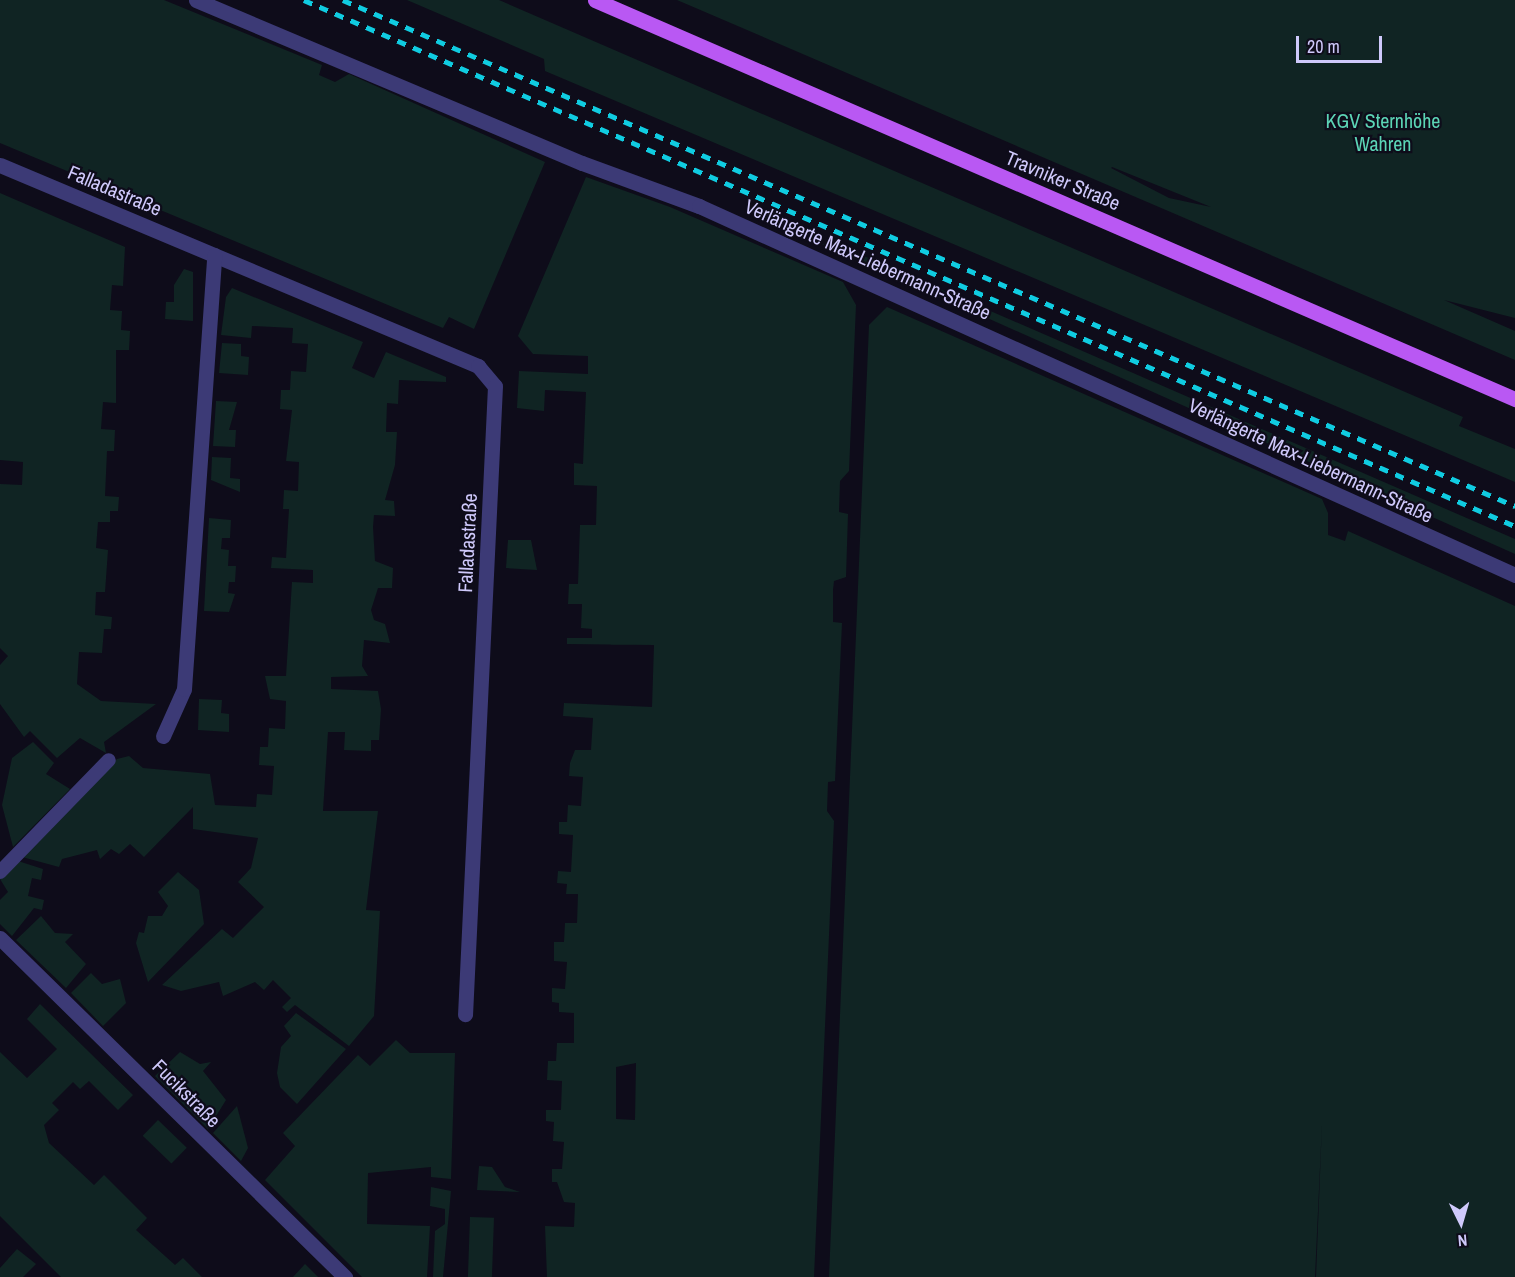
<!DOCTYPE html>
<html>
<head>
<meta charset="utf-8">
<style>
	body { margin:0 }
	#map { position:relative; width:1515px; height:1277px; overflow:hidden; background:#0e0c1a; font-family:"Archivo Narrow",sans-serif }
	div>[style] { position:absolute }
	.green>* { inset:0; background:#102423; transform-origin:0 0 }
	.lane>* { height:14px; margin:-7px; padding:0 7px; transform-origin:7px; border-radius:7px; background:#3c3a76 }
	.street>* { height:15px; margin:-7.5px; padding:0 7.5px; transform-origin:7.5px; border-radius:7.5px; background:#3c3a76 }
	.primary>* { height:15px; margin:-7.5px; padding:0 7.5px; transform-origin:7.5px; border-radius:7.5px; background:#b958f3 }
	.rail>* { height:4.5px; margin-top:-2.25px; transform-origin:0; background:repeating-linear-gradient(90deg,#10cce1 0 9px,transparent 0 17px) }
	span { translate:-50% -50%; white-space:nowrap; text-align:center; line-height:1.15; -webkit-text-stroke:4.5px #0e0c1a; paint-order:stroke }
	.park-label { font-size:20px; color:#5cd5b6 }
	.street-label { font-size:20px; color:#cfc9fb }
	.north { position:absolute; left:1431px; top:1193px; width:60px; height:60px; -webkit-text-stroke:4px #0e0c1a; paint-order:stroke; rotate:175deg; font-size:16px; font-weight:700; line-height:24px; text-align:center; color:#cfc9fb }
	.north::after { content:''; display:block; margin:auto; width:21px; height:27px; background:#cfc9fb; clip-path:polygon(50% 0,100% 100%,50% 72%,0 100%) }
	.scale { position:absolute; left:1296px; top:36px; width:86px; height:27px; box-sizing:border-box; border:3px solid #cfc9fb; border-top:0; padding-left:8px; font-size:18px; line-height:21px; white-space:nowrap; color:#cfc9fb; -webkit-text-stroke:4px #0e0c1a; paint-order:stroke }
</style>
</head>
<body>
<div id="map">
	<div class="green">
		<i style="clip-path:polygon(0 0,164px 0,322px 65px,319px 75px,335px 82px,349px 74px,545px 162px,474px 329px,449px 317px,443px 328px,0 143px)"></i>
		<i style="clip-path:polygon(407px 0,499px 0,1463px 417px,1459px 426px,1515px 449px,1515px 482px,545px 71px,544px 59px)"></i>
		<i style="clip-path:polygon(evenodd,677px 0,1515px 0,1515px 318px,1444px 300px,1515px 331px,1515px 360px,677px 0,1111px 168px,1112px 167px,1211px 207px,1169px 198px,1111px 168px)"></i>
		<i style="clip-path:polygon(evenodd,586px 177px,670px 207px,843px 282px,856px 305px,849px 471px,840px 481px,839px 512px,848px 514px,846px 577px,834px 581px,833px 590px,833px 622px,842px 623px,835px 781px,828px 782px,827px 811px,834px 821px,814px 1277px,547px 1277px,545px 1226px,574px 1227px,575px 1203px,564px 1202px,557px 1182px,552px 1182px,552px 1169px,562px 1169px,564px 1142px,553px 1141px,554px 1122px,546px 1121px,546px 1110px,561px 1110px,562px 1081px,547px 1080px,548px 1061px,556px 1061px,557px 1043px,574px 1043px,574px 1013px,559px 1012px,559px 1003px,552px 1002px,552px 988px,565px 989px,567px 962px,554px 961px,554px 942px,564px 942px,565px 923px,577px 923px,578px 894px,566px 894px,567px 884px,557px 883px,558px 871px,571px 872px,573px 835px,559px 834px,559px 822px,567px 822px,568px 805px,581px 806px,583px 777px,569px 776px,570px 763px,575px 750px,591px 750px,593px 718px,563px 716px,564px 703px,652px 707px,654px 645px,567px 644px,567px 638px,592px 638px,592px 629px,581px 628px,582px 604px,568px 604px,569px 584px,578px 584px,580px 525px,596px 525px,597px 486px,574px 485px,574px 463px,583px 464px,586px 392px,545px 390px,544px 411px,517px 408px,519px 371px,588px 374px,588px 356px,533px 354px,518px 336px,586px 177px,636px 1063px,635px 1120px,616px 1119px,616px 1067px,636px 1063px)"></i>
		<i style="clip-path:polygon(0 193px,125px 247px,123px 286px,112px 285px,110px 310px,122px 311px,121px 330px,130px 331px,129px 350px,116px 350px,116px 403px,103px 402px,101px 429px,115px 430px,114px 451px,107px 451px,105px 496px,119px 497px,118px 511px,110px 511px,110px 522px,98px 522px,96px 548px,108px 550px,105px 592px,96px 592px,95px 615px,112px 617px,111px 629px,104px 629px,102px 653px,79px 652px,77px 684px,101px 701px,156px 704px,104px 742px,106px 753px,80px 738px,57px 758px,30px 731px,24px 737px,0 704px,0 665px,8px 656px,0 648px,0 484px,22px 485px,23px 462px,0 460px)"></i>
		<i style="clip-path:polygon(834px 243px,1515px 539px,1515px 554px,822px 244px)"></i>
		<i style="clip-path:polygon(184px 269px,193px 272px,193px 321px,165px 319px,166px 302px,174px 302px,174px 285px)"></i>
		<i style="clip-path:polygon(232px 288px,363px 342px,352px 368px,374px 378px,386px 352px,446px 377px,446px 382px,399px 380px,398px 404px,387px 403px,386px 432px,397px 432px,395px 465px,385px 500px,394px 501px,395px 516px,374px 515px,373px 527px,375px 561px,393px 568px,392px 588px,378px 588px,371px 610px,374px 620px,385px 624px,390px 643px,364px 640px,362px 666px,368px 676px,331px 677px,331px 689px,378px 691px,381px 709px,379px 740px,371px 740px,371px 751px,344px 750px,345px 732px,328px 732px,323px 811px,378px 811px,366px 910px,380px 911px,374px 1016px,349px 1046px,295px 1005px,287px 1012px,282px 1007px,291px 998px,273px 980px,264px 990px,255px 982px,223px 996px,219px 982px,181px 991px,162px 985px,222px 929px,233px 938px,264px 907px,238px 882px,251px 868px,258px 838px,193px 829px,193px 807px,144px 857px,130px 844px,119px 854px,111px 849px,100px 859px,97px 850px,62px 859px,59px 867px,22px 857px,117px 759px,129px 756px,143px 768px,210px 774px,215px 805px,256px 807px,257px 794px,272px 795px,274px 766px,259px 765px,260px 747px,268px 747px,269px 728px,285px 729px,286px 701px,270px 699px,265px 676px,286px 676px,292px 582px,313px 583px,313px 570px,271px 568px,272px 557px,286px 558px,289px 509px,283px 509px,284px 490px,298px 491px,299px 462px,286px 461px,292px 410px,280px 409px,281px 390px,290px 390px,291px 371px,306px 372px,308px 344px,292px 343px,293px 328px,252px 326px,251px 338px,221px 335px,226px 297px)"></i>
		<i style="clip-path:polygon(887px 307px,1322px 499px,1328px 513px,1328px 535px,1345px 541px,1348px 531px,1515px 606px,1515px 1277px,1316px 1277px,1322px 1123px,1315px 1277px,829px 1277px,869px 325px)"></i>
		<i style="clip-path:polygon(222px 343px,241px 344px,241px 356px,249px 357px,248px 375px,219px 373px)"></i>
		<i style="clip-path:polygon(216px 401px,237px 402px,229px 430px,236px 430px,235px 447px,213px 446px)"></i>
		<i style="clip-path:polygon(212px 457px,231px 458px,230px 478px,240px 479px,240px 492px,211px 480px)"></i>
		<i style="clip-path:polygon(209px 518px,231px 520px,230px 538px,222px 538px,221px 549px,229px 550px,228px 566px,236px 566px,235px 582px,229px 582px,228px 593px,235px 594px,229px 612px,204px 611px)"></i>
		<i style="clip-path:polygon(508px 540px,531px 540px,537px 570px,506px 568px)"></i>
		<i style="clip-path:polygon(199px 699px,222px 700px,221px 713px,229px 714px,229px 732px,198px 730px)"></i>
		<i style="clip-path:polygon(33px 742px,54px 763px,46px 774px,70px 789px,13px 847px,2px 805px,12px 758px)"></i>
		<i style="clip-path:polygon(18px 861px,43px 869px,41px 880px,32px 878px,28px 896px,44px 900px,42px 910px,34px 908px,12px 936px,0 924px,0 900px,8px 892px,0 879px)"></i>
		<i style="clip-path:polygon(178px 872px,199px 890px,204px 924px,148px 982px,136px 943px,139px 932px,144px 933px,148px 916px,162px 916px,168px 906px,158px 892px)"></i>
		<i style="clip-path:polygon(41px 916px,55px 933px,73px 934px,65px 942px,86px 964px,66px 988px,16px 940px)"></i>
		<i style="clip-path:polygon(91px 973px,102px 984px,120px 979px,126px 1003px,103px 1026px,71px 993px)"></i>
		<i style="clip-path:polygon(40px 1004px,133px 1095px,118px 1110px,89px 1081px,80px 1089px,73px 1082px,52px 1103px,59px 1110px,44px 1125px,49px 1143px,94px 1185px,104px 1175px,147px 1218px,136px 1230px,175px 1265px,183px 1258px,202px 1277px,61px 1277px,0 1216px,0 1052px,27px 1078px,57px 1049px,27px 1019px)"></i>
		<i style="clip-path:polygon(296px 1013px,346px 1049px,297px 1104px,280px 1087px,277px 1073px,281px 1047px,291px 1036px,284px 1026px)"></i>
		<i style="clip-path:polygon(396px 1040px,410px 1053px,455px 1053px,451px 1179px,431px 1177px,431px 1167px,368px 1173px,367px 1224px,430px 1226px,427px 1277px,362px 1277px,265px 1180px,295px 1146px,283px 1133px,358px 1055px,370px 1066px)"></i>
		<i style="clip-path:polygon(180px 1052px,200px 1064px,211px 1062px,203px 1071px,226px 1100px,208px 1129px,155px 1076px)"></i>
		<i style="clip-path:polygon(237px 1106px,248px 1148px,241px 1161px,213px 1133px)"></i>
		<i style="left:158px;top:1120px;width:40px;height:22px;rotate:44deg"></i>
		<i style="clip-path:polygon(479px 1166px,492px 1167px,505px 1187px,520px 1192px,477px 1190px)"></i>
		<i style="clip-path:polygon(431px 1187px,451px 1191px,443px 1277px,433px 1277px,435px 1231px,445px 1224px,445px 1209px,430px 1206px)"></i>
		<i style="left:470px;top:1217px;width:24px;height:60px;rotate:2deg"></i>
		<i style="clip-path:polygon(17px 1249px,36px 1264px,23px 1277px,0 1277px,0 1268px)"></i>
		<i style="clip-path:polygon(305px 1264px,318px 1277px,293px 1277px)"></i>
	</div>
	<div class="lane">
		<i style="left:0;top:872px;width:156px;rotate:-45.8deg"></i>
	</div>
	<div class="street">
		<i style="left:196px;top:0;width:419px;rotate:22.9deg"></i>
		<i style="left:582px;top:163px;width:125px;rotate:20.2deg"></i>
		<i style="left:699px;top:206px;width:896px;rotate:24.33deg"></i>
		<i style="left:0;top:165px;width:519px;rotate:22.81deg"></i>
		<i style="left:478px;top:366px;width:26px;rotate:50deg"></i>
		<i style="left:495px;top:386px;width:629px;rotate:92.73deg"></i>
		<i style="left:163px;top:736px;width:51px;rotate:-65.9deg"></i>
		<i style="left:184px;top:689px;width:435px;rotate:-86deg"></i>
		<i style="left:0;top:938px;width:484px;rotate:44.5deg"></i>
	</div>
	<div class="primary">
		<i style="left:595px;top:0;width:1003px;rotate:23.45deg"></i>
	</div>
	<div class="rail">
		<i style="left:304px;top:0;width:1320px;rotate:23.48deg"></i>
		<i style="left:343px;top:0;width:1277px;rotate:23.35deg"></i>
	</div>
	<div class="park-label">
		<span style="left:1383px;top:132px">KGV Sternhöhe<br>Wahren</span>
	</div>
	<div class="street-label">
		<span style="left:1063px;top:180px;rotate:23deg">Travniker Straße</span>
		<span style="left:115px;top:190px;rotate:23deg">Falladastraße</span>
		<span style="left:868px;top:259px;rotate:24deg">Verlängerte Max-Liebermann-Straße</span>
		<span style="left:1311px;top:460px;rotate:25deg">Verlängerte Max-Liebermann-Straße</span>
		<span style="left:467px;top:543px;rotate:-87deg">Falladastraße</span>
		<span style="left:187px;top:1093px;rotate:45deg">Fucikstraße</span>
	</div>
	<div class="north">N</div>
	<div class="scale">20 m</div>
</div>
</body>
</html>
